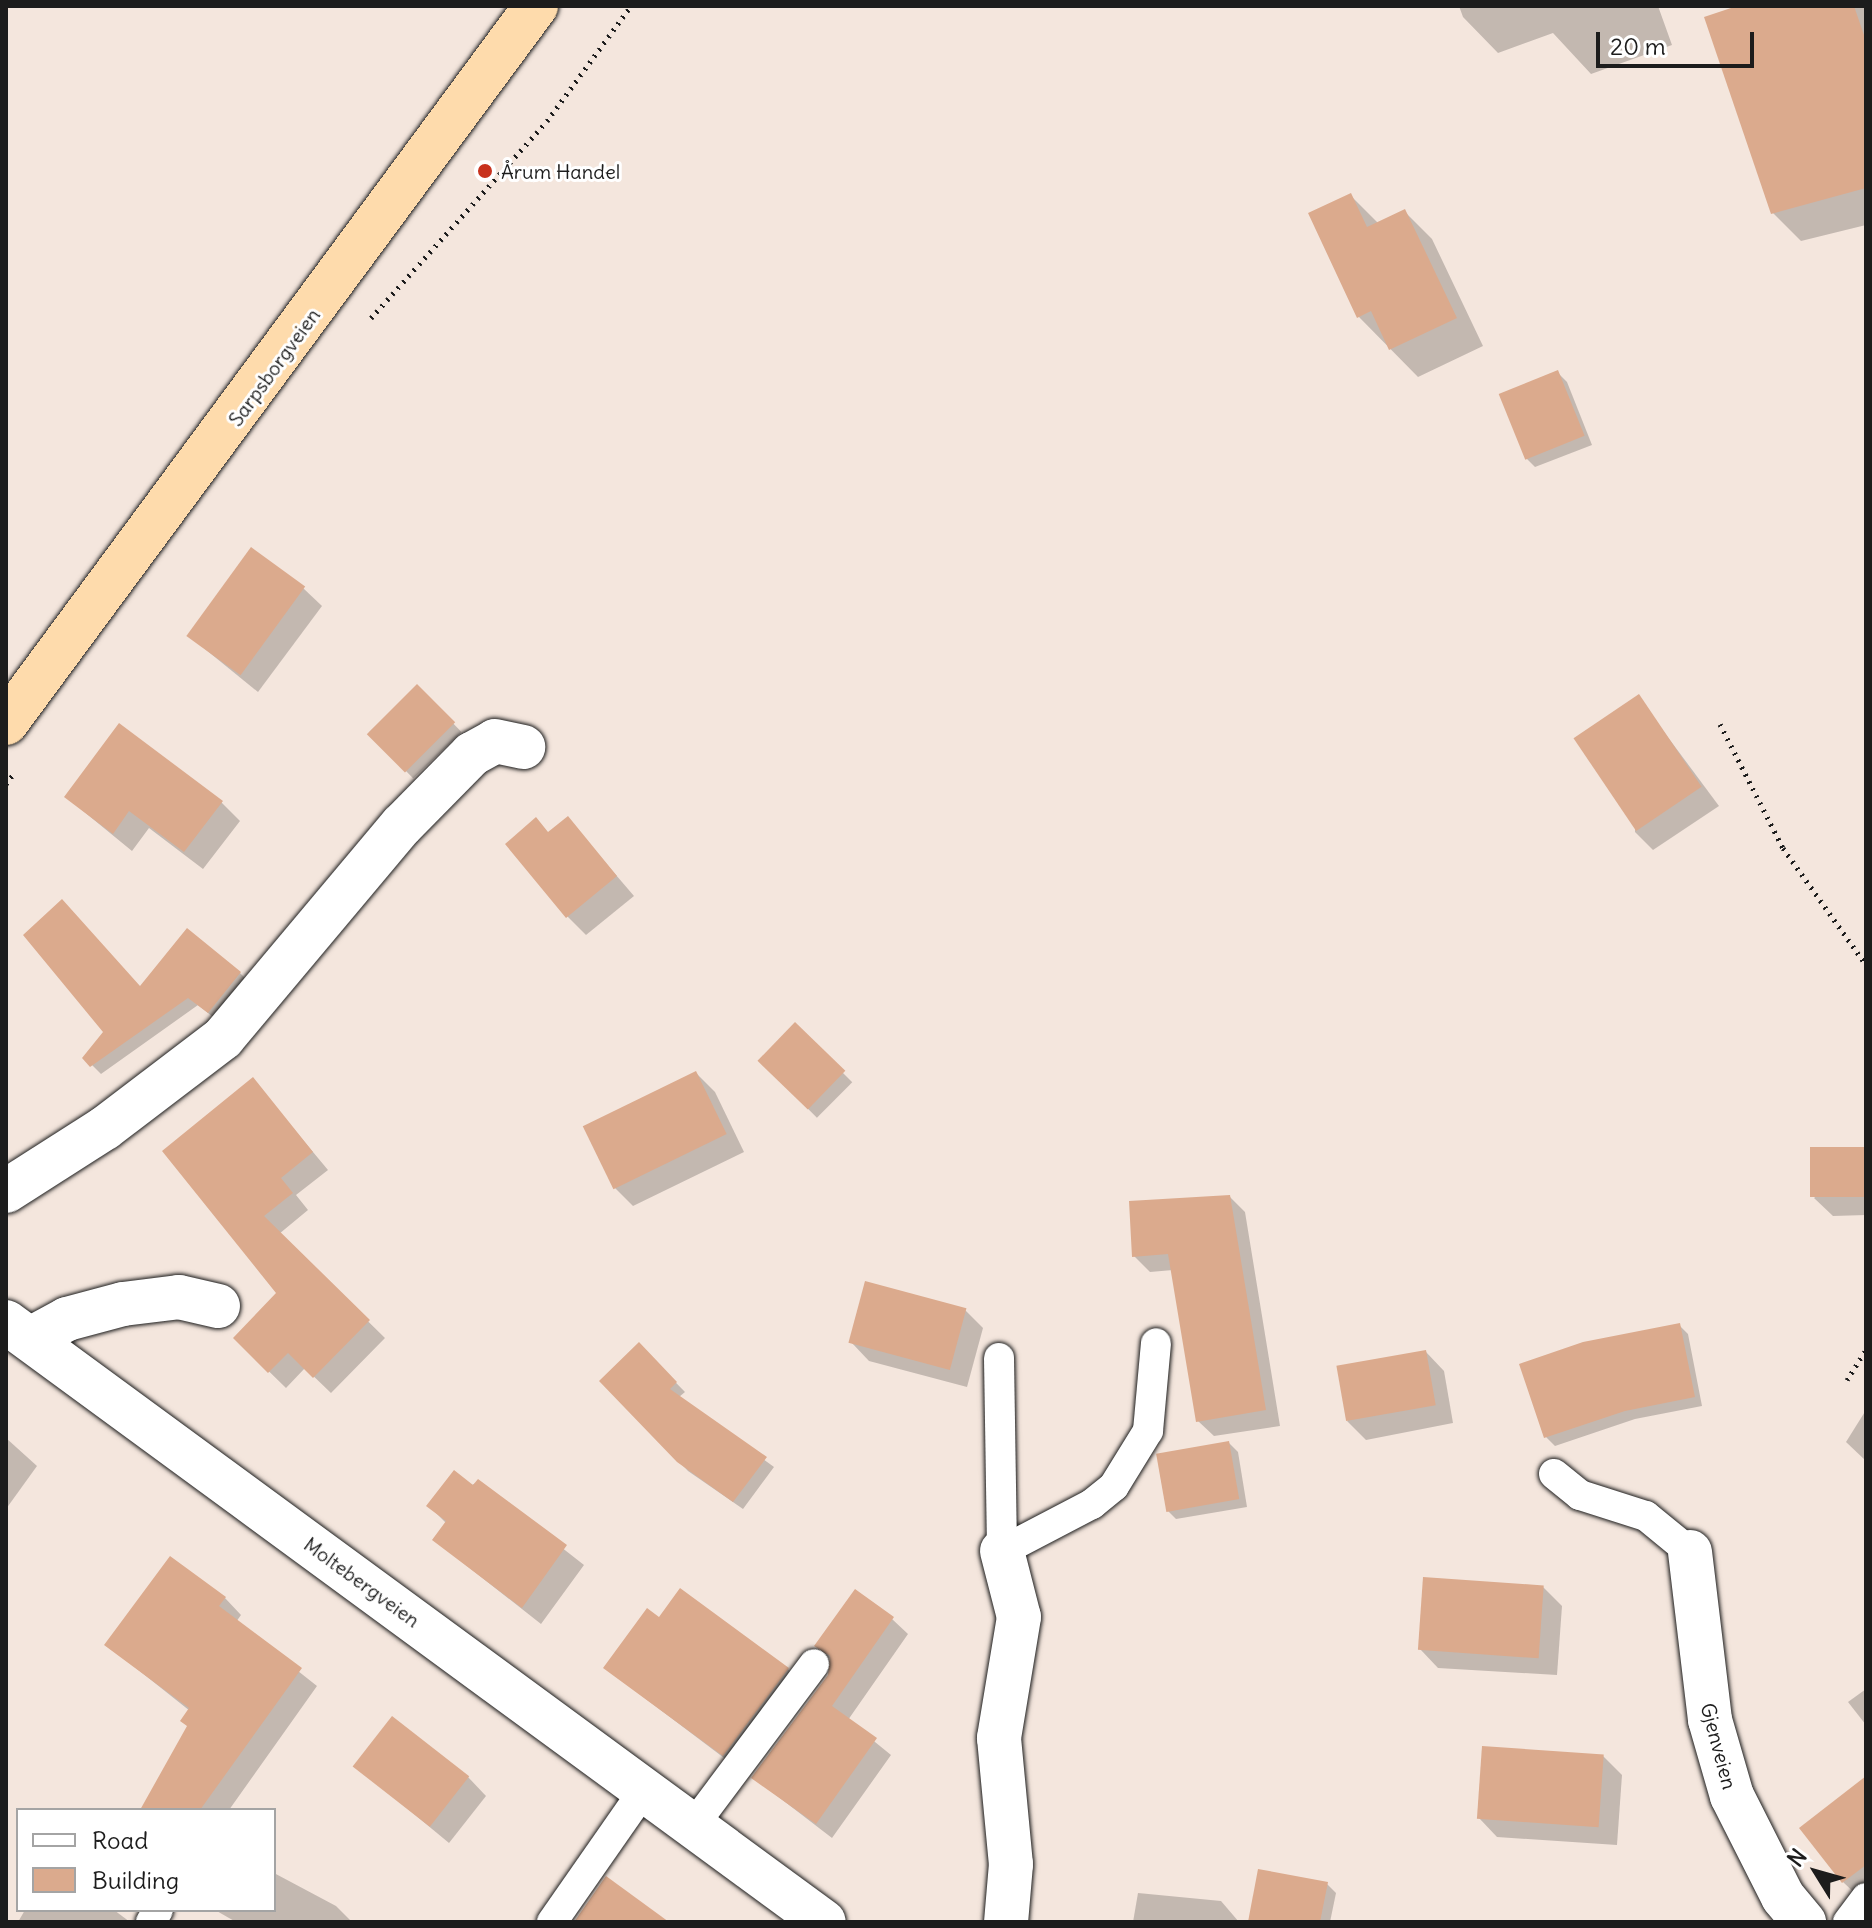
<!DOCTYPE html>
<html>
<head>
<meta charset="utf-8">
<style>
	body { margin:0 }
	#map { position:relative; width:1872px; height:1928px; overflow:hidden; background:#f4e6dd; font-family:Delius,sans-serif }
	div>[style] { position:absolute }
	.shadow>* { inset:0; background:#0003; transform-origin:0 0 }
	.building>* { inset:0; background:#dbaa8d; transform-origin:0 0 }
	.path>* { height:5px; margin-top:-2.5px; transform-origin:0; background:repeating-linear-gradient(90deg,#1c1c1c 0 2px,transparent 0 8px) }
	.roads { filter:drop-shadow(0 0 2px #1c1c1c) drop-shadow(0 0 2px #1c1c1c) }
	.lane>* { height:30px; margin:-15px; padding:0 15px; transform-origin:15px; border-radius:15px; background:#fff }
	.street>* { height:44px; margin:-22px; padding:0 22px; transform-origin:22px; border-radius:22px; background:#fff }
	.secondary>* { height:44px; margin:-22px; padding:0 22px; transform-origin:22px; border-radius:22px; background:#fff }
	.highway>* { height:44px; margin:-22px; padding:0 22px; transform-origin:22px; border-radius:22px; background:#fedbac }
	.dots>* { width:22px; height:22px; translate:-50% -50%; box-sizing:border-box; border:4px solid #fff; border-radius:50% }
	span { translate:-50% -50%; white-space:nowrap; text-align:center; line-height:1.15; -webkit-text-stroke:6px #fff; paint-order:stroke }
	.poi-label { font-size:20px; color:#1c1c1c }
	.left { translate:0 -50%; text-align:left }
	.street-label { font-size:20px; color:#1c1c1c }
	.frame { position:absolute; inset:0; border:8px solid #1c1c1c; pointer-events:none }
	.legend { position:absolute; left:16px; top:1808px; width:260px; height:104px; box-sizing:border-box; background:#fff; border:2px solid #a4a4a4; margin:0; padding:10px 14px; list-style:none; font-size:24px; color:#1c1c1c }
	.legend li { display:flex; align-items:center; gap:16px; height:40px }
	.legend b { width:40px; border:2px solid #a4a4a4 }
	.north { position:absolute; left:1776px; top:1832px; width:80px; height:80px; -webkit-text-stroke:6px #fff; paint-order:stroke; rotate:307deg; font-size:22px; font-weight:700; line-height:32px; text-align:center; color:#1c1c1c }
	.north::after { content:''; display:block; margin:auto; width:28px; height:36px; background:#1c1c1c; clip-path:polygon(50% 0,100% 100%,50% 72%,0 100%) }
	.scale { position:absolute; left:1596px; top:32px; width:158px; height:36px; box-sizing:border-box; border:4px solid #1c1c1c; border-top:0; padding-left:10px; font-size:24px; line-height:28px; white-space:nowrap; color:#1c1c1c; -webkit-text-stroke:6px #fff; paint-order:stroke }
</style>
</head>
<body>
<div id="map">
	<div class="shadow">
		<i style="clip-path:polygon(1459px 6px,1658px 6px,1672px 45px,1591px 74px,1553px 33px,1498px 53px,1463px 17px)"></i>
		<i style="clip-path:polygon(1743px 6px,1866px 6px,1866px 225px,1801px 241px,1773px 213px)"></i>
		<i style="clip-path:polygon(1351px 196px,1379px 224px,1404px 211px,1432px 239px,1483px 346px,1418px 377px,1359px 317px)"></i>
		<i style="clip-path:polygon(1558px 373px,1567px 382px,1592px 445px,1535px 467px,1526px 458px,1501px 395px)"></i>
		<i style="clip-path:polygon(303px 588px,322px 606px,258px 692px,189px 636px)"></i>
		<i style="left:417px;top:686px;width:64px;height:67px;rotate:46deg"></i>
		<i style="clip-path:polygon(1638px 697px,1719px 806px,1653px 850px,1635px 832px)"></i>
		<i style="clip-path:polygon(66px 797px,221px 802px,240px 821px,203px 869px,149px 828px,132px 851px)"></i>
		<i style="clip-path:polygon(568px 819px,634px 896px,586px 935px,567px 916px,550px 834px)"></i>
		<i style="clip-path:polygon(240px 973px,249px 982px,218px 1021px,198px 1005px,101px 1074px,85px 1058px,141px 988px)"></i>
		<i style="left:795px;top:1025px;width:81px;height:50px;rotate:45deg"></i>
		<i style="clip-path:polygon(696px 1073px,715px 1092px,744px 1152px,633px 1206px,615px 1188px)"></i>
		<i style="clip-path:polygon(253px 1080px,328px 1170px,296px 1195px,308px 1210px,279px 1234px,385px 1338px,331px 1393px,305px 1368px,286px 1388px,235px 1338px,279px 1293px,165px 1151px)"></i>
		<i style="clip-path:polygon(1866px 1149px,1866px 1230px,1866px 1215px,1833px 1216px,1814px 1198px)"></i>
		<i style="clip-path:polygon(1230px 1197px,1245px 1212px,1280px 1426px,1214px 1436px,1198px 1421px,1173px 1270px,1150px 1272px,1134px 1256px)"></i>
		<i style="clip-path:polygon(965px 1310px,983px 1328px,967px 1387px,869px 1361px,851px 1342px)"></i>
		<i style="clip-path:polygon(1679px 1325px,1688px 1334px,1702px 1406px,1635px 1419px,1555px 1446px,1546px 1437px)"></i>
		<i style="clip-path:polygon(639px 1345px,685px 1392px,679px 1397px,774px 1467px,743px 1509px,688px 1471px,602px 1381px)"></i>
		<i style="clip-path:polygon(1426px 1352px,1444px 1371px,1453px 1423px,1366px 1440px,1347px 1421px)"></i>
		<i style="clip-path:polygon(1866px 1410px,1866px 1461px,1846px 1442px)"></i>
		<i style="clip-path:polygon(6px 1438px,37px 1466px,6px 1509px)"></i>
		<i style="clip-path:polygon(1229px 1443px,1238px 1452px,1247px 1507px,1176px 1519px,1167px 1510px)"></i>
		<i style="clip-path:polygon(478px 1482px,584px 1565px,541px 1624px,434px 1540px,447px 1524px,429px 1506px)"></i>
		<i style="clip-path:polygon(1543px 1587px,1562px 1606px,1557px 1675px,1438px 1668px,1420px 1649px)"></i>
		<i style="clip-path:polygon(225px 1598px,241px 1615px,236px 1622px,317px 1686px,229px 1810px,142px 1810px,189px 1726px,190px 1711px,107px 1645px)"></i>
		<i style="clip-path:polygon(892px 1619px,908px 1634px,848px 1720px,891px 1755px,832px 1838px,754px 1778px,830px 1676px,832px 1661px,817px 1646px)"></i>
		<i style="clip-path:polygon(659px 1620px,788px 1669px,804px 1685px,740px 1770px,605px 1668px)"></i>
		<i style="clip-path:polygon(1866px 1689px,1866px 1725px,1848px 1702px)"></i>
		<i style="clip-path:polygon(1603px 1756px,1622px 1775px,1617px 1845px,1497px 1837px,1479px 1818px)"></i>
		<i style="clip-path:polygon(356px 1766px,468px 1777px,486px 1796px,449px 1843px)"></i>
		<i style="clip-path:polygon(1866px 1784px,1866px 1897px,1862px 1900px,1843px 1882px)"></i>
		<i style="clip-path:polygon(274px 1873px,336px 1906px,352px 1922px,236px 1922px,215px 1910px,274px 1910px)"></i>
		<i style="clip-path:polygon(1327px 1884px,1336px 1893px,1330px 1922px,1250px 1922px)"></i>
		<i style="clip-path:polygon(1138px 1893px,1221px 1901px,1239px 1922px,1133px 1922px)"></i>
		<i style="clip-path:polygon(25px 1910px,114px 1910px,130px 1922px,18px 1922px)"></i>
	</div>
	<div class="building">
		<i style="clip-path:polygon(1737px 6px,1854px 6px,1866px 41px,1866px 188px,1771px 214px,1704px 17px)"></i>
		<i style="clip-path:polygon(1351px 193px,1367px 227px,1405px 209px,1457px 318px,1389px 350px,1371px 311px,1357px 318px,1308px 213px)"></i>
		<i style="left:1558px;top:370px;width:71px;height:64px;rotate:68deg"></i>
		<i style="left:251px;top:547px;width:67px;height:110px;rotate:36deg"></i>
		<i style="left:417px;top:684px;width:54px;height:71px;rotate:45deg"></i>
		<i style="left:1639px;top:694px;width:112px;height:79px;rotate:56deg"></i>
		<i style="clip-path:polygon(119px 723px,223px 801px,184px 852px,129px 811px,113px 834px,64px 797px)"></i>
		<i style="clip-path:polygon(568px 816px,617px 876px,566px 918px,505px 844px,536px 817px,548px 832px)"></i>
		<i style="clip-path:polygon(62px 899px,140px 986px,187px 928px,241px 972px,208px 1013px,188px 998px,90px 1067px,82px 1058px,103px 1032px,23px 935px)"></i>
		<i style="left:795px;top:1022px;width:70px;height:54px;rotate:44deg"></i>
		<i style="left:696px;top:1071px;width:70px;height:126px;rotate:64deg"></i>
		<i style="clip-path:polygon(253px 1077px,313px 1152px,281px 1178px,293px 1193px,264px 1216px,370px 1320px,313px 1378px,288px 1353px,268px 1373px,233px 1338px,276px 1293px,162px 1151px)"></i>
		<i style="left:1866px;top:1147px;width:50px;height:56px;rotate:90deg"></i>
		<i style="clip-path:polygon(1230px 1195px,1266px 1410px,1196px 1422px,1168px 1254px,1132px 1257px,1129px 1201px)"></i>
		<i style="left:865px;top:1281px;width:105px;height:64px;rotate:15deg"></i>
		<i style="clip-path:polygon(1680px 1323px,1695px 1397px,1625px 1411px,1544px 1438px,1519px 1364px,1583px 1342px)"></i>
		<i style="clip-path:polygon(639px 1342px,677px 1382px,670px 1389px,767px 1457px,733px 1502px,677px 1462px,599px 1381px)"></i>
		<i style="left:1426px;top:1350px;width:56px;height:91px;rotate:80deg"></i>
		<i style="left:1229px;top:1441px;width:59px;height:74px;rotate:80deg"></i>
		<i style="clip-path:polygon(454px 1470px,473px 1485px,478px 1479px,567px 1545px,522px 1608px,432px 1540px,446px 1521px,426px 1506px)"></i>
		<i style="clip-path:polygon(170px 1556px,226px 1597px,219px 1606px,302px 1668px,200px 1810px,140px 1810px,187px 1726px,180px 1721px,189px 1708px,104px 1645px)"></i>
		<i style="left:1423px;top:1577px;width:121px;height:73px;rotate:4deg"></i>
		<i style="clip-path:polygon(680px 1588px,789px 1668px,723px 1756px,603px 1668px,647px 1608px,659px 1617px)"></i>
		<i style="clip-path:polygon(855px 1589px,894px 1617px,832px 1706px,877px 1738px,816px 1824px,751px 1778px,828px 1675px,830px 1656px,814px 1646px)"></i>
		<i style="left:392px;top:1716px;width:98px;height:64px;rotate:38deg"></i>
		<i style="left:1482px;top:1746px;width:122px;height:73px;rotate:4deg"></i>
		<i style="clip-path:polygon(1866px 1776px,1866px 1865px,1842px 1883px,1799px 1828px)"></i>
		<i style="clip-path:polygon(1258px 1869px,1328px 1882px,1320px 1922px,1248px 1922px)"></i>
		<i style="clip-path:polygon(606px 1876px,669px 1922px,574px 1922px)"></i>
	</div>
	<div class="path">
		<i style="left:371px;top:318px;width:264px;rotate:-48.2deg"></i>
		<i style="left:547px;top:121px;width:142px;rotate:-53.9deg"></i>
		<i style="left:1720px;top:724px;width:139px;rotate:63.1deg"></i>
		<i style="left:1783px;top:848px;width:143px;rotate:54.6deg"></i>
		<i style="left:6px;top:784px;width:15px;rotate:-53deg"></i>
		<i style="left:1847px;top:1380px;width:36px;rotate:-58deg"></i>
	</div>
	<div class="roads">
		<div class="lane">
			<i style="left:999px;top:1358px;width:193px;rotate:89.1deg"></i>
			<i style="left:1002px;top:1551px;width:102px;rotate:-27.6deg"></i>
			<i style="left:1092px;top:1504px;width:28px;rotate:-39deg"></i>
			<i style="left:1114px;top:1486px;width:65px;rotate:-58.3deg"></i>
			<i style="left:1148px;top:1431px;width:88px;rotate:-84.8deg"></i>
			<i style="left:1554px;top:1474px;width:33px;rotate:39deg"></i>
			<i style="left:1580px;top:1495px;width:69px;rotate:17.7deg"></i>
			<i style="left:1646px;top:1516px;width:57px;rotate:39.3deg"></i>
			<i style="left:693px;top:1826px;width:202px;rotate:-53.2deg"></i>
			<i style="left:151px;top:1922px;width:14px;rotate:-60deg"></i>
			<i style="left:552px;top:1922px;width:161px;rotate:-55.1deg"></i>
			<i style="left:1848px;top:1922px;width:30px;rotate:-53deg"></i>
		</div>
		<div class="street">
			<i style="left:6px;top:1191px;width:117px;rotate:-32.5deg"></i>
			<i style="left:105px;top:1128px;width:148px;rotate:-37.3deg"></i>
			<i style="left:223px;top:1038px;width:278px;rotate:-50deg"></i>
			<i style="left:402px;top:825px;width:100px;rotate:-45.4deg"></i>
			<i style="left:472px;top:754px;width:26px;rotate:-29deg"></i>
			<i style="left:495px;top:741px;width:29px;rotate:12deg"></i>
			<i style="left:30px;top:1339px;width:42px;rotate:-28.4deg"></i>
			<i style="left:67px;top:1319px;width:58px;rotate:-15deg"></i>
			<i style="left:123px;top:1304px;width:56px;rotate:-7.1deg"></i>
			<i style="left:179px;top:1297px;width:40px;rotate:13deg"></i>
			<i style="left:1002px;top:1551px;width:68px;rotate:75.6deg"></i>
			<i style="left:1019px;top:1617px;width:123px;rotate:99.4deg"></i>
			<i style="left:999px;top:1738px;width:127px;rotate:84.6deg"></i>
			<i style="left:1011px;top:1864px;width:58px;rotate:94.9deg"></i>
			<i style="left:1690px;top:1552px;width:169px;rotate:83.2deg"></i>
			<i style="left:1710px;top:1720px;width:79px;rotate:73.9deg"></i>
			<i style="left:1732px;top:1796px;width:113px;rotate:63.2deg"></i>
			<i style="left:1783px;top:1897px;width:33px;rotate:50deg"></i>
		</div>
		<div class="secondary">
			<i style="left:6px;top:1322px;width:1014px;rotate:36.26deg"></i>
		</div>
		<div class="highway">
			<i style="left:6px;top:723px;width:892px;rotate:-53.53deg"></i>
		</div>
	</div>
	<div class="dots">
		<i style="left:485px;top:171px;background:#c8321e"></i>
	</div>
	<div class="poi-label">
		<span class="left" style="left:501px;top:171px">Årum Handel</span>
	</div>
	<div class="street-label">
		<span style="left:274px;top:367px;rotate:-54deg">Sarpsborgveien</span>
		<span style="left:362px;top:1582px;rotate:36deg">Moltebergveien</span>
		<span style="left:1719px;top:1746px;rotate:75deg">Gjenveien</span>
	</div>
	<div class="frame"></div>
	<ul class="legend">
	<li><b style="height:10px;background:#fff"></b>Road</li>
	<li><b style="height:22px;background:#dbaa8d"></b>Building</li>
	</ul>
	<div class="north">N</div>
	<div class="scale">20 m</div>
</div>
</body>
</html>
